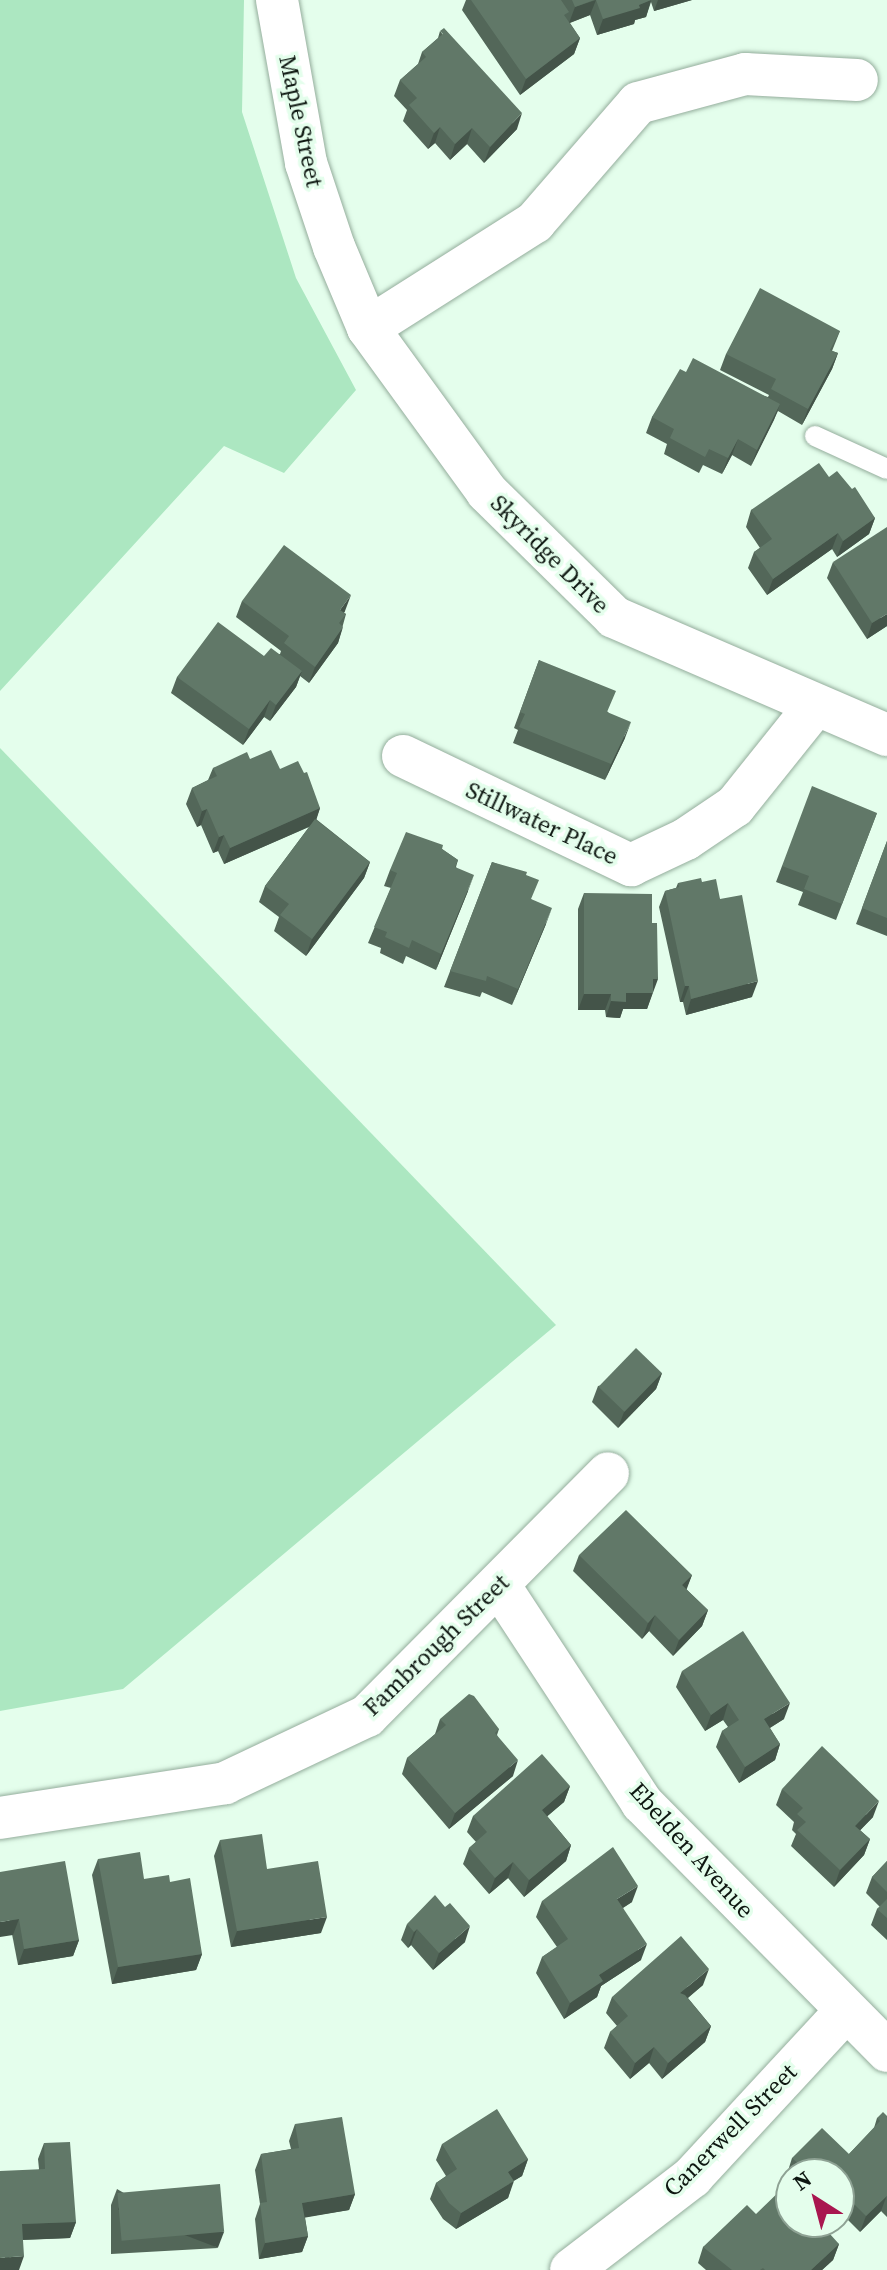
<!DOCTYPE html>
<html>
<head>
<meta charset="utf-8">
<style>
	body { margin:0 }
	#map { position:relative; width:887px; height:2270px; overflow:hidden; background:#e4feec; font-family:"Source Serif 4",serif }
	div>[style] { position:absolute }
	.green>* { inset:0; background:#ace7c1 }
	.roads { filter:drop-shadow(0 0 2px #94ad9c) drop-shadow(0 0 2px #94ad9c) }
	.service>* { height:20px; margin:-10px; padding:0 10px; transform-origin:10px; border-radius:10px; background:#fff }
	.minor>* { height:42px; margin:-21px; padding:0 21px; transform-origin:21px; border-radius:21px; background:#fff }
	.wall>* { inset:0; background:#536759 }
	.shaded-wall>* { inset:0; background:#445449; transform-origin:0 0 }
	.building>* { inset:0; background:#617868; transform-origin:0 0 }
	span { translate:-50% -50%; white-space:nowrap; text-align:center; line-height:1.15; -webkit-text-stroke:7px #e4feec; paint-order:stroke }
	.street-label { font-size:24px; color:#0e1711 }
	.north { position:absolute; left:775px; top:2158px; width:80px; height:80px; box-sizing:border-box; background:#e4feec; border:2px solid #8ea294; border-radius:50%; rotate:324deg; font-size:22px; font-weight:700; line-height:32px; text-align:center; color:#0e1711 }
	.north::after { content:''; display:block; margin:auto; width:28px; height:36px; background:#a9164f; clip-path:polygon(50% 0,100% 100%,50% 72%,0 100%) }
</style>
</head>
<body>
<div id="map">
	<div class="green">
		<i style="clip-path:polygon(0 0,244px 0,242px 112px,296px 278px,356px 390px,284px 473px,224px 446px,0 691px)"></i>
		<i style="clip-path:polygon(0 748px,556px 1325px,123px 1689px,0 1711px)"></i>
	</div>
	<div class="roads">
		<div class="service">
			<i style="left:815px;top:436px;width:79px;rotate:24.6deg"></i>
		</div>
		<div class="minor">
			<i style="left:277px;top:0;width:166px;rotate:79.9deg"></i>
			<i style="left:306px;top:163px;width:89px;rotate:71.6deg"></i>
			<i style="left:334px;top:247px;width:88px;rotate:67.2deg"></i>
			<i style="left:368px;top:328px;width:203px;rotate:54deg"></i>
			<i style="left:487px;top:492px;width:178px;rotate:44.5deg"></i>
			<i style="left:614px;top:617px;width:297px;rotate:23.4deg"></i>
			<i style="left:368px;top:328px;width:198px;rotate:-32.4deg"></i>
			<i style="left:535px;top:222px;width:157px;rotate:-49.1deg"></i>
			<i style="left:638px;top:103px;width:111px;rotate:-15.2deg"></i>
			<i style="left:745px;top:74px;width:112px;rotate:3.1deg"></i>
			<i style="left:403px;top:756px;width:253px;rotate:25.6deg"></i>
			<i style="left:631px;top:865px;width:61px;rotate:-25.3deg"></i>
			<i style="left:686px;top:839px;width:59px;rotate:-34deg"></i>
			<i style="left:735px;top:806px;width:128px;rotate:-51.3deg"></i>
			<i style="left:499px;top:1585px;width:261px;rotate:56.7deg"></i>
			<i style="left:642px;top:1803px;width:349px;rotate:45.3deg"></i>
			<i style="left:0;top:1818px;width:228px;rotate:-8.8deg"></i>
			<i style="left:225px;top:1783px;width:157px;rotate:-25.3deg"></i>
			<i style="left:367px;top:1716px;width:342px;rotate:-45.2deg"></i>
			<i style="left:571px;top:2270px;width:153px;rotate:-37.5deg"></i>
			<i style="left:692px;top:2177px;width:225px;rotate:-47.2deg"></i>
		</div>
	</div>
	<div class="wall">
		<i style="clip-path:polygon(466px 0,692px 0,654px 11px,651px 2px,646px 17px,635px 20px,634px 24px,597px 35px,590px 15px,570px 23px,580px 38px,574px 54px,520px 95px,462px 10px)"></i>
		<i style="clip-path:polygon(440px 31px,517px 129px,484px 163px,467px 144px,450px 160px,435px 143px,428px 149px,403px 121px,407px 110px,394px 96px,400px 80px,418px 64px,422px 52px,438px 38px)"></i>
		<i style="clip-path:polygon(840px 331px,832px 351px,838px 353px,832px 369px,802px 425px,778px 411px,751px 466px,732px 455px,722px 474px,703px 465px,699px 473px,664px 454px,667px 444px,646px 433px,652px 417px,686px 372px,768px 397px,769px 395px,720px 370px,726px 354px)"></i>
		<i style="clip-path:polygon(829px 477px,875px 518px,869px 534px,837px 557px,832px 549px,767px 595px,748px 568px,754px 552px,760px 548px,746px 527px,751px 510px)"></i>
		<i style="clip-path:polygon(833px 562px,887px 626px,867px 639px,827px 578px)"></i>
		<i style="clip-path:polygon(242px 601px,345px 611px,344px 613px,346px 614px,338px 643px,309px 683px,300px 676px,296px 687px,270px 721px,264px 717px,243px 745px,171px 693px,177px 677px,264px 656px,280px 654px,281px 651px,236px 617px)"></i>
		<i style="clip-path:polygon(539px 660px,608px 712px,625px 738px,605px 780px,513px 743px,518px 730px,514px 728px)"></i>
		<i style="clip-path:polygon(250px 759px,280px 769px,320px 808px,316px 819px,370px 862px,364px 878px,306px 956px,274px 931px,279px 917px,259px 902px,265px 886px,309px 827px,224px 864px,218px 851px,213px 853px,201px 825px,197px 827px,186px 804px,192px 788px,208px 780px,213px 768px)"></i>
		<i style="clip-path:polygon(877px 813px,836px 920px,798px 905px,803px 892px,776px 882px,782px 866px)"></i>
		<i style="clip-path:polygon(887px 841px,887px 936px,856px 924px)"></i>
		<i style="clip-path:polygon(442px 849px,458px 860px,456px 867px,468px 891px,436px 970px,406px 956px,403px 964px,380px 953px,381px 948px,368px 943px,391px 888px,384px 886px,390px 870px)"></i>
		<i style="clip-path:polygon(492px 862px,526px 875px,531px 899px,546px 924px,512px 1005px,482px 992px,480px 997px,444px 987px)"></i>
		<i style="clip-path:polygon(702px 882px,720px 899px,752px 997px,686px 1015px,683px 1002px,680px 1002px,659px 907px,665px 891px,676px 888px,678px 883px)"></i>
		<i style="clip-path:polygon(584px 893px,653px 991px,647px 1009px,623px 1009px,620px 1018px,606px 1017px,605px 1010px,578px 1010px,578px 909px)"></i>
		<i style="clip-path:polygon(662px 1373px,656px 1389px,618px 1428px,592px 1402px,598px 1386px)"></i>
		<i style="clip-path:polygon(579px 1555px,692px 1575px,686px 1589px,708px 1610px,702px 1626px,673px 1656px,649px 1631px,642px 1639px,573px 1571px)"></i>
		<i style="clip-path:polygon(682px 1671px,784px 1719px,770px 1728px,780px 1744px,775px 1760px,739px 1783px,716px 1747px,722px 1731px,728px 1727px,723px 1720px,705px 1731px,676px 1687px)"></i>
		<i style="clip-path:polygon(440px 1719px,499px 1729px,497px 1735px,513px 1776px,449px 1829px,402px 1774px,407px 1758px,435px 1734px)"></i>
		<i style="clip-path:polygon(570px 1786px,564px 1802px,547px 1816px,571px 1845px,566px 1861px,524px 1897px,508px 1878px,489px 1894px,463px 1864px,469px 1848px,476px 1842px,467px 1832px,473px 1816px)"></i>
		<i style="clip-path:polygon(782px 1789px,873px 1817px,860px 1830px,870px 1839px,864px 1855px,834px 1887px,791px 1846px,796px 1834px,792px 1830px,794px 1822px,776px 1805px)"></i>
		<i style="clip-path:polygon(220px 1840px,267px 1869px,321px 1933px,231px 1947px,214px 1856px)"></i>
		<i style="clip-path:polygon(98px 1859px,144px 1879px,202px 1954px,196px 1970px,112px 1984px,92px 1875px)"></i>
		<i style="clip-path:polygon(887px 1861px,887px 1940px,871px 1925px,877px 1909px,880px 1907px,866px 1893px,872px 1877px)"></i>
		<i style="clip-path:polygon(0 1872px,79px 1940px,73px 1956px,18px 1965px)"></i>
		<i style="clip-path:polygon(542px 1901px,632px 1902px,623px 1908px,641px 1960px,601px 1986px,597px 1997px,564px 2019px,536px 1973px,542px 1957px,557px 1947px,536px 1917px)"></i>
		<i style="clip-path:polygon(407px 1924px,465px 1942px,433px 1970px,411px 1945px,408px 1948px,401px 1940px)"></i>
		<i style="clip-path:polygon(703px 1985px,688px 1998px,711px 2026px,705px 2042px,662px 2079px,649px 2063px,630px 2079px,604px 2048px,610px 2032px,617px 2026px,606px 2013px,612px 1997px)"></i>
		<i style="clip-path:polygon(887px 2116px,887px 2217px,881px 2211px,860px 2232px,839px 2211px,839px 2174px,791px 2174px,791px 2178px,787px 2174px,792px 2158px,849px 2154px,874px 2128px,877px 2118px)"></i>
		<i style="clip-path:polygon(295px 2124px,355px 2194px,349px 2210px,305px 2217px,308px 2236px,302px 2252px,259px 2259px,255px 2219px,260px 2204px,255px 2170px,261px 2154px,291px 2149px,289px 2141px)"></i>
		<i style="clip-path:polygon(44px 2143px,76px 2222px,70px 2238px,23px 2240px,0 2270px,39px 2169px,38px 2159px)"></i>
		<i style="clip-path:polygon(442px 2144px,528px 2159px,522px 2176px,513px 2181px,508px 2198px,456px 2229px,443px 2219px,430px 2199px,436px 2183px,446px 2176px,436px 2160px)"></i>
		<i style="clip-path:polygon(117px 2189px,218px 2248px,111px 2254px,111px 2205px)"></i>
		<i style="clip-path:polygon(756px 2214px,839px 2244px,833px 2260px,822px 2270px,706px 2270px,698px 2263px,703px 2247px)"></i>
	</div>
	<div class="shaded-wall">
		<i style="clip-path:polygon(596px 0,590px 15px,569px 23px,575px 7px)"></i>
		<i style="clip-path:polygon(651px 0,646px 17px,635px 20px,634px 24px,597px 35px,603px 19px)"></i>
		<i style="clip-path:polygon(658px 0,692px 0,654px 11px)"></i>
		<i style="clip-path:polygon(580px 38px,574px 54px,520px 95px,526px 79px)"></i>
		<i style="clip-path:polygon(522px 113px,517px 129px,484px 163px,490px 147px)"></i>
		<i style="clip-path:polygon(440px 127px,435px 143px,428px 149px,434px 133px)"></i>
		<i style="clip-path:polygon(472px 128px,467px 144px,450px 160px,455px 144px)"></i>
		<i style="clip-path:polygon(838px 353px,832px 369px,802px 425px,808px 409px)"></i>
		<i style="clip-path:polygon(780px 404px,774px 420px,751px 466px,757px 450px)"></i>
		<i style="clip-path:polygon(738px 439px,732px 455px,722px 474px,728px 458px)"></i>
		<i style="clip-path:polygon(875px 518px,869px 534px,837px 557px,843px 541px)"></i>
		<i style="clip-path:polygon(838px 533px,832px 549px,767px 595px,773px 579px)"></i>
		<i style="clip-path:polygon(351px 595px,345px 611px,334px 626px,340px 610px)"></i>
		<i style="clip-path:polygon(887px 614px,887px 626px,867px 639px,872px 623px)"></i>
		<i style="clip-path:polygon(343px 627px,338px 643px,309px 683px,315px 667px)"></i>
		<i style="clip-path:polygon(302px 671px,296px 687px,270px 721px,276px 705px)"></i>
		<i style="clip-path:polygon(270px 700px,264px 717px,243px 745px,249px 729px)"></i>
		<i style="clip-path:polygon(631px 722px,625px 738px,605px 780px,611px 764px)"></i>
		<i style="clip-path:polygon(320px 808px,315px 824px,224px 864px,230px 848px)"></i>
		<i style="clip-path:polygon(207px 809px,201px 825px,197px 827px,202px 811px)"></i>
		<i style="clip-path:polygon(224px 835px,218px 851px,213px 853px,219px 837px)"></i>
		<i style="clip-path:polygon(370px 862px,364px 878px,306px 956px,312px 939px)"></i>
		<i style="clip-path:polygon(474px 875px,468px 891px,436px 970px,441px 954px)"></i>
		<i style="clip-path:polygon(552px 908px,546px 924px,512px 1005px,518px 989px)"></i>
		<i style="clip-path:polygon(653px 979px,658px 979px,647px 1009px,623px 1009px,620px 1018px,606px 1017px,611px 1001px)"></i>
		<i style="clip-path:polygon(758px 981px,752px 997px,686px 1015px,691px 999px)"></i>
		<i style="clip-path:polygon(685px 986px,689px 986px,683px 1002px,680px 1002px)"></i>
		<i style="clip-path:polygon(584px 994px,611px 994px,605px 1010px,578px 1010px)"></i>
		<i style="clip-path:polygon(662px 1373px,656px 1389px,618px 1428px,624px 1412px)"></i>
		<i style="clip-path:polygon(692px 1575px,686px 1591px,682px 1585px)"></i>
		<i style="clip-path:polygon(708px 1610px,702px 1626px,673px 1656px,679px 1640px)"></i>
		<i style="clip-path:polygon(655px 1615px,649px 1631px,642px 1639px,648px 1623px)"></i>
		<i style="clip-path:polygon(728px 1703px,723px 1720px,705px 1731px,711px 1715px)"></i>
		<i style="clip-path:polygon(790px 1703px,784px 1719px,758px 1735px,764px 1719px)"></i>
		<i style="clip-path:polygon(780px 1744px,775px 1760px,739px 1783px,745px 1767px)"></i>
		<i style="clip-path:polygon(518px 1760px,513px 1776px,449px 1829px,455px 1813px)"></i>
		<i style="clip-path:polygon(570px 1786px,564px 1802px,536px 1826px,542px 1810px)"></i>
		<i style="clip-path:polygon(879px 1801px,873px 1817px,849px 1842px,855px 1826px)"></i>
		<i style="clip-path:polygon(870px 1839px,864px 1855px,834px 1887px,840px 1870px)"></i>
		<i style="clip-path:polygon(571px 1845px,566px 1861px,524px 1897px,529px 1880px)"></i>
		<i style="clip-path:polygon(513px 1862px,508px 1878px,489px 1894px,495px 1878px)"></i>
		<i style="clip-path:polygon(638px 1886px,632px 1902px,611px 1915px,617px 1899px)"></i>
		<i style="clip-path:polygon(327px 1917px,321px 1933px,231px 1947px,237px 1931px)"></i>
		<i style="clip-path:polygon(19px 1919px,13px 1935px,0 1937px,0 1922px)"></i>
		<i style="clip-path:polygon(470px 1926px,465px 1942px,433px 1970px,439px 1953px)"></i>
		<i style="clip-path:polygon(417px 1929px,411px 1945px,408px 1948px,414px 1932px)"></i>
		<i style="clip-path:polygon(79px 1940px,73px 1956px,18px 1965px,24px 1949px)"></i>
		<i style="clip-path:polygon(647px 1944px,641px 1960px,601px 1986px,597px 1997px,564px 2019px,570px 2003px,599px 1975px)"></i>
		<i style="clip-path:polygon(202px 1954px,196px 1970px,112px 1984px,118px 1967px)"></i>
		<i style="clip-path:polygon(709px 1969px,703px 1985px,674px 2009px,680px 1993px)"></i>
		<i style="clip-path:polygon(711px 2026px,705px 2042px,662px 2079px,668px 2063px)"></i>
		<i style="clip-path:polygon(654px 2047px,649px 2063px,630px 2079px,635px 2063px)"></i>
		<i style="clip-path:polygon(528px 2159px,522px 2176px,502px 2188px,508px 2172px)"></i>
		<i style="clip-path:polygon(514px 2181px,508px 2198px,456px 2229px,461px 2213px)"></i>
		<i style="clip-path:polygon(355px 2194px,349px 2210px,297px 2219px,302px 2203px)"></i>
		<i style="clip-path:polygon(887px 2195px,881px 2211px,860px 2232px,866px 2216px)"></i>
		<i style="clip-path:polygon(76px 2222px,70px 2238px,17px 2240px,22px 2224px)"></i>
		<i style="left:224px;top:2232px;width:17px;height:107px;rotate:111deg"></i>
		<i style="clip-path:polygon(308px 2236px,302px 2252px,259px 2259px,265px 2243px)"></i>
		<i style="clip-path:polygon(839px 2244px,833px 2260px,822px 2270px,811px 2270px)"></i>
		<i style="clip-path:polygon(24px 2256px,19px 2270px,0 2270px,0 2258px)"></i>
	</div>
	<div class="building">
		<i style="clip-path:polygon(471px 0,561px 0,569px 12px,564px 15px,580px 38px,526px 79px)"></i>
		<i style="clip-path:polygon(572px 0,594px 0,575px 7px)"></i>
		<i style="clip-path:polygon(596px 0,651px 0,639px 5px,640px 8px,603px 19px)"></i>
		<i style="clip-path:polygon(444px 28px,522px 113px,490px 147px,472px 128px,455px 144px,440px 127px,434px 133px,409px 105px,417px 98px,400px 80px,426px 57px,422px 52px,443px 34px,440px 31px)"></i>
		<i style="clip-path:polygon(760px 288px,840px 331px,830px 350px,838px 353px,808px 409px,771px 389px,776px 379px,726px 354px)"></i>
		<i style="clip-path:polygon(693px 358px,780px 404px,757px 450px,738px 439px,728px 458px,709px 449px,705px 457px,670px 438px,674px 429px,652px 417px,680px 369px,686px 372px)"></i>
		<i style="clip-path:polygon(819px 463px,829px 477px,837px 471px,852px 489px,855px 487px,875px 518px,843px 541px,838px 533px,773px 579px,754px 552px,772px 539px,751px 510px)"></i>
		<i style="clip-path:polygon(887px 527px,887px 614px,872px 623px,833px 562px)"></i>
		<i style="clip-path:polygon(284px 545px,351px 595px,340px 610px,346px 614px,339px 623px,343px 627px,315px 667px,284px 643px,289px 636px,242px 601px)"></i>
		<i style="clip-path:polygon(218px 622px,264px 656px,271px 648px,302px 671px,276px 705px,270px 700px,249px 729px,177px 677px)"></i>
		<i style="clip-path:polygon(539px 660px,616px 691px,607px 712px,631px 722px,611px 764px,519px 727px,525px 714px,520px 712px)"></i>
		<i style="clip-path:polygon(271px 750px,280px 769px,298px 761px,304px 773px,307px 772px,320px 808px,230px 848px,224px 835px,219px 837px,207px 809px,202px 811px,192px 788px,217px 776px,213px 768px,247px 752px,250px 759px)"></i>
		<i style="clip-path:polygon(812px 786px,877px 813px,842px 904px,804px 889px,809px 876px,782px 866px)"></i>
		<i style="clip-path:polygon(315px 819px,370px 862px,312px 939px,280px 915px,289px 904px,265px 886px)"></i>
		<i style="clip-path:polygon(406px 832px,443px 845px,442px 849px,458px 860px,455px 867px,474px 875px,441px 954px,412px 940px,409px 948px,385px 937px,387px 932px,374px 927px,397px 873px,390px 870px)"></i>
		<i style="clip-path:polygon(887px 841px,887px 918px,862px 908px)"></i>
		<i style="clip-path:polygon(492px 862px,527px 872px,526px 875px,539px 880px,531px 899px,552px 908px,518px 989px,487px 976px,486px 981px,450px 971px)"></i>
		<i style="clip-path:polygon(701px 878px,702px 882px,716px 879px,720px 899px,742px 895px,758px 981px,691px 999px,689px 986px,685px 986px,665px 891px,679px 887px,678px 883px)"></i>
		<i style="clip-path:polygon(584px 893px,652px 894px,652px 923px,657px 923px,658px 979px,653px 979px,653px 993px,626px 993px,626px 1002px,611px 1001px,611px 994px,584px 994px)"></i>
		<i style="left:636px;top:1348px;width:36px;height:54px;rotate:44deg"></i>
		<i style="clip-path:polygon(626px 1510px,692px 1575px,682px 1585px,708px 1610px,679px 1640px,655px 1615px,648px 1623px,579px 1555px)"></i>
		<i style="clip-path:polygon(743px 1631px,790px 1703px,764px 1719px,780px 1744px,745px 1767px,722px 1731px,739px 1720px,728px 1703px,711px 1715px,682px 1671px)"></i>
		<i style="clip-path:polygon(469px 1694px,474px 1696px,499px 1729px,495px 1733px,518px 1760px,455px 1813px,407px 1758px,446px 1725px,440px 1719px)"></i>
		<i style="clip-path:polygon(822px 1746px,879px 1801px,855px 1826px,870px 1839px,840px 1870px,797px 1830px,806px 1822px,797px 1814px,803px 1808px,782px 1789px)"></i>
		<i style="clip-path:polygon(542px 1754px,570px 1786px,542px 1810px,571px 1845px,529px 1880px,513px 1862px,495px 1878px,469px 1848px,487px 1832px,473px 1816px)"></i>
		<i style="clip-path:polygon(262px 1834px,267px 1869px,318px 1861px,327px 1917px,237px 1931px,220px 1840px)"></i>
		<i style="clip-path:polygon(613px 1847px,638px 1886px,617px 1899px,647px 1944px,599px 1975px,603px 1981px,570px 2003px,542px 1957px,568px 1939px,542px 1901px)"></i>
		<i style="clip-path:polygon(140px 1852px,144px 1879px,169px 1875px,170px 1882px,190px 1878px,202px 1954px,118px 1967px,98px 1859px)"></i>
		<i style="clip-path:polygon(65px 1861px,79px 1940px,24px 1949px,19px 1919px,0 1922px,0 1872px)"></i>
		<i style="clip-path:polygon(887px 1861px,887px 1892px,872px 1877px)"></i>
		<i style="clip-path:polygon(435px 1895px,445px 1907px,450px 1903px,470px 1926px,439px 1953px,417px 1929px,414px 1932px,407px 1924px)"></i>
		<i style="clip-path:polygon(887px 1899px,887px 1918px,877px 1909px)"></i>
		<i style="clip-path:polygon(681px 1936px,709px 1969px,680px 1993px,685px 1995px,711px 2026px,668px 2063px,654px 2047px,635px 2063px,610px 2032px,628px 2016px,612px 1997px)"></i>
		<i style="clip-path:polygon(497px 2109px,528px 2159px,508px 2172px,514px 2181px,461px 2213px,449px 2203px,436px 2183px,457px 2169px,442px 2144px)"></i>
		<i style="clip-path:polygon(883px 2112px,887px 2116px,887px 2196px,866px 2216px,839px 2189px,839px 2174px,810px 2174px,792px 2158px,822px 2128px,849px 2154px,880px 2121px,877px 2118px)"></i>
		<i style="clip-path:polygon(342px 2117px,355px 2194px,302px 2203px,308px 2236px,265px 2243px,260px 2203px,267px 2202px,261px 2154px,299px 2148px,295px 2124px)"></i>
		<i style="clip-path:polygon(70px 2142px,76px 2222px,22px 2224px,24px 2256px,0 2258px,0 2171px,45px 2169px,44px 2143px)"></i>
		<i style="left:220px;top:2184px;width:48px;height:103px;rotate:85deg"></i>
		<i style="clip-path:polygon(786px 2185px,791px 2190px,791px 2222px,819px 2222px,839px 2244px,811px 2270px,765px 2270px,763px 2268px,760px 2270px,732px 2270px,703px 2247px,747px 2205px,756px 2214px)"></i>
	</div>
	<div class="street-label">
		<span style="left:301px;top:121px;rotate:78deg">Maple Street</span>
		<span style="left:550px;top:554px;rotate:45deg">Skyridge Drive</span>
		<span style="left:542px;top:823px;rotate:25deg">Stillwater Place</span>
		<span style="left:436px;top:1645px;rotate:-44deg">Fambrough Street</span>
		<span style="left:692px;top:1850px;rotate:48deg">Ebelden Avenue</span>
		<span style="left:730px;top:2130px;rotate:-45deg">Canerwell Street</span>
	</div>
	<div class="north">N</div>
</div>
</body>
</html>
